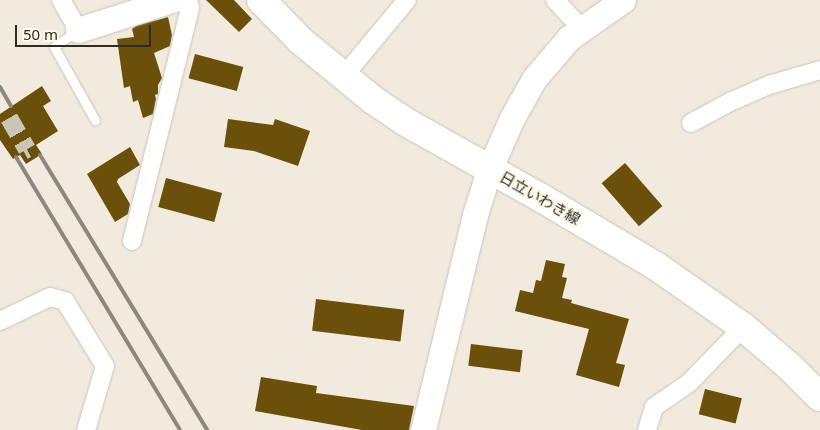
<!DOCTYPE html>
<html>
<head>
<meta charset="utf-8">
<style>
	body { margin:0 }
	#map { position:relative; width:820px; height:430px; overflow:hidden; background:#f2ebdd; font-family:"Noto Sans","Noto Sans JP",sans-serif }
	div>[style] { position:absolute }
	.building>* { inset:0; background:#6b500b; transform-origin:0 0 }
	.street-tunnel>* { height:18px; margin-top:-9px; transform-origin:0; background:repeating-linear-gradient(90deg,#cbc5b8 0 18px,transparent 0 27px) }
	.roads { filter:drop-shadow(0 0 1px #c9c3b6) drop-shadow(0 0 1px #c9c3b6) }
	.lane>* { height:9px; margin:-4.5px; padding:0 4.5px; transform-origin:4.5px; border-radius:4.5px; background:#fff }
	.street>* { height:18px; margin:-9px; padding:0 9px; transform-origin:9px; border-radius:9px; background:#fff }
	.secondary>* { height:25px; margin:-12.5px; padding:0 12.5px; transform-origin:12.5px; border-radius:12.5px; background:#fff }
	.primary>* { height:28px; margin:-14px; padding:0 14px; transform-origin:14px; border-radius:14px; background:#fff }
	.rail>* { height:4px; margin:-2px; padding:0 2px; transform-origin:2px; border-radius:2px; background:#8d887f }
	span { translate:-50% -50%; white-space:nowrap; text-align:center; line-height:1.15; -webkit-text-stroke:5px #fff8ea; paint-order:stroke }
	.street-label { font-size:15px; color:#2e2b26 }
	.scale { position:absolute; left:15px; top:25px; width:136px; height:22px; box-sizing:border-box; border:2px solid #2e2b26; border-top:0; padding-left:6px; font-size:15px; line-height:18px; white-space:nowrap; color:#2e2b26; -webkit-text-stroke:4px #fff8ea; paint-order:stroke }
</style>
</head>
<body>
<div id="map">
	<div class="building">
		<i style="clip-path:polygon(206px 0,234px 0,252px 19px,239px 32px)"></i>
		<i style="clip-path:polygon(168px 17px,172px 35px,170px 46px,154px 53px,162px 78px,158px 85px,158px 94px,155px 95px,156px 99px,153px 114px,143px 118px,138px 100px,133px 102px,130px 86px,124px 88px,117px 39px,134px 37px,132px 29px,136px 26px)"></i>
		<i style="left:195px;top:54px;width:50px;height:25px;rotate:15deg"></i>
		<i style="clip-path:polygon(42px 86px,51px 101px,43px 106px,58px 131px,36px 145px,42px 154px,26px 164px,20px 155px,13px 159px,0 140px,0 114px)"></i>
		<i style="clip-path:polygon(228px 119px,273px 125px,275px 119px,310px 131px,298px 166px,254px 151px,224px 147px)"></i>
		<i style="clip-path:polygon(130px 147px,140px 165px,118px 179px,117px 182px,130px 204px,128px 214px,115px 222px,87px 174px)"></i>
		<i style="left:625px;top:163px;width:57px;height:31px;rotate:49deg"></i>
		<i style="left:166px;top:178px;width:58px;height:30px;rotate:15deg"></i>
		<i style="clip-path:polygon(546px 260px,565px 264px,562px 277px,567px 278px,562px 298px,572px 300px,571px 303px,629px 319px,616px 363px,625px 365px,619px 387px,576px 375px,589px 329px,515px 311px,520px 290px,533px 293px,536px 280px,541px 281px)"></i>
		<i style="left:316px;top:299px;width:89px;height:32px;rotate:7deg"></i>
		<i style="left:471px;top:344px;width:52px;height:22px;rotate:7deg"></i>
		<i style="clip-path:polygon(261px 377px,317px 386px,316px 393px,414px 406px,409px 430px,362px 430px,255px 411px)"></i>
		<i style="left:705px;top:389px;width:38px;height:26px;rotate:14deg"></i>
	</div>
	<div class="street-tunnel">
		<i style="left:9px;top:118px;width:36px;rotate:60deg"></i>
		<i style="left:27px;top:149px;width:4px;rotate:153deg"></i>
	</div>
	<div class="roads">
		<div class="lane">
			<i style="left:78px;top:30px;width:29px;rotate:145deg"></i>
			<i style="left:54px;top:47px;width:84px;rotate:60.7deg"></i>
		</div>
		<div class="street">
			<i style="left:61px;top:0;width:34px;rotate:60deg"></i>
			<i style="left:555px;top:0;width:38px;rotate:47deg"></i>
			<i style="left:343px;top:77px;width:100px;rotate:-50.3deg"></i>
			<i style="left:691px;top:123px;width:44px;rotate:-28.3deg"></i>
			<i style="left:730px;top:102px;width:43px;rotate:-23.6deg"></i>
			<i style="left:769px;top:85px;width:53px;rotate:-16.4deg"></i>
			<i style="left:132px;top:241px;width:240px;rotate:-76deg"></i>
			<i style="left:190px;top:8px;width:8px;rotate:-104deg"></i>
			<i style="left:0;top:321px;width:55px;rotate:-25.6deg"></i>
			<i style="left:50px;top:297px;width:16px;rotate:15deg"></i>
			<i style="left:65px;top:301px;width:76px;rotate:58.4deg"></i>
			<i style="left:105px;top:366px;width:67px;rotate:106.5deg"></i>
			<i style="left:647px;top:430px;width:24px;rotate:-73deg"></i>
			<i style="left:654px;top:407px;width:42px;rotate:-34.4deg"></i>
			<i style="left:689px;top:383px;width:78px;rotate:-46deg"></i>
		</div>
		<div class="secondary">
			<i style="left:78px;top:30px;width:99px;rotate:-17.7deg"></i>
			<i style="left:423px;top:430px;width:221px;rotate:-76.4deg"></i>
			<i style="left:475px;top:215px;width:47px;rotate:-72.7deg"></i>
			<i style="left:489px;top:170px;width:57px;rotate:-66.1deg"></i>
			<i style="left:512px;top:118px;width:45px;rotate:-60.6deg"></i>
			<i style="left:534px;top:79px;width:54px;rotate:-49.5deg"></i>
			<i style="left:569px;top:38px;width:66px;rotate:-35.1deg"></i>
		</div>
		<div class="primary">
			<i style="left:261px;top:0;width:57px;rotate:45.7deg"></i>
			<i style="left:301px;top:41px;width:93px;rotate:39.3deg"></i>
			<i style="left:373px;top:100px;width:37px;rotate:34deg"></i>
			<i style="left:404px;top:121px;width:159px;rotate:29.3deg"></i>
			<i style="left:543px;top:199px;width:131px;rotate:30.7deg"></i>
			<i style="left:656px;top:266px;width:106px;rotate:35deg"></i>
			<i style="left:743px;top:327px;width:63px;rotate:40.5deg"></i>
			<i style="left:791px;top:368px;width:41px;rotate:45deg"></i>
		</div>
	</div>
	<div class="rail">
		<i style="left:0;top:87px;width:22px;rotate:60deg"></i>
		<i style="left:40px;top:155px;width:322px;rotate:58.7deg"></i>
		<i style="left:16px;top:157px;width:318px;rotate:59deg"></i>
	</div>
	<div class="street-label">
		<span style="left:540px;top:198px;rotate:30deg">日立いわき線</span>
	</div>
	<div class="scale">50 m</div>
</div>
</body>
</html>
